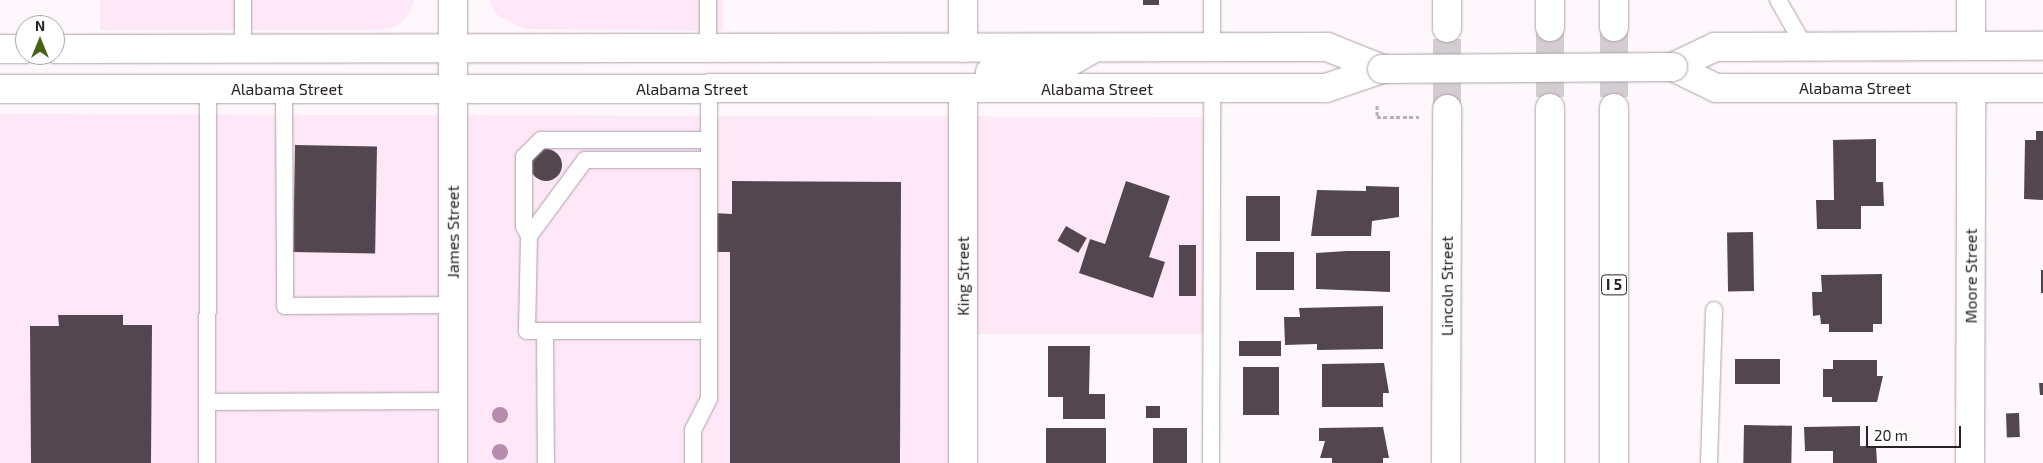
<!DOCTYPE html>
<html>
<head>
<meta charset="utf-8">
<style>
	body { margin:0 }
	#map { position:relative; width:2043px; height:463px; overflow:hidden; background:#fef8fc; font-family:"Exo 2",sans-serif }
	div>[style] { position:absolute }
	.built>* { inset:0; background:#fee7f6 }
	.building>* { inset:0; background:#54464f; transform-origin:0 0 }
	.round { border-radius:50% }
	.street-tunnel>* { height:28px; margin-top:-14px; transform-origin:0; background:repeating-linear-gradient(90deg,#d3cdd1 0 28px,transparent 0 42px) }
	.highway-tunnel>* { height:28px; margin-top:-14px; transform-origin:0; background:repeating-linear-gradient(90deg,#d3cdd1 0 28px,transparent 0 42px) }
	.path>* { height:3px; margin-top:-1.5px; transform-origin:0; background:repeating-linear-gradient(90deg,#b7b1b5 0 4px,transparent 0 6.5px) }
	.roads { filter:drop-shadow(0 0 1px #afa0aa) drop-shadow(0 0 1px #afa0aa) }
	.lane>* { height:16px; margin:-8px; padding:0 8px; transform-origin:8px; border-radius:8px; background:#fff }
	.street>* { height:28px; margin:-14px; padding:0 14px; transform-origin:14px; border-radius:14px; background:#fff }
	.secondary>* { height:28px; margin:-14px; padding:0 14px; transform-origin:14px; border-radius:14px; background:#fff }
	.highway>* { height:28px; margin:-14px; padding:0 14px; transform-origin:14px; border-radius:14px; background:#fff }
	.bridges { filter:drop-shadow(0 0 1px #afa0aa) drop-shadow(0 0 1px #afa0aa) }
	.secondary-bridge>* { height:28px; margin:-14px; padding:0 14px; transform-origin:14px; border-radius:14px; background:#fff }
	.trees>* { width:16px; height:16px; margin:-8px; border-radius:50%; background:#b68dac }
	span { translate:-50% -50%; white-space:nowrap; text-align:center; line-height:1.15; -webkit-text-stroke:5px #fff; paint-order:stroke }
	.shield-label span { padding:1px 4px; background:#fff; border:1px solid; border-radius:4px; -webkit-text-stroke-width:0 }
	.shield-label { font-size:15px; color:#282226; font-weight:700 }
	.street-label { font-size:16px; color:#282226 }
	.north { position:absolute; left:15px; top:15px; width:50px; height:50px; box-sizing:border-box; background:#fff; border:1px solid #a9a7a8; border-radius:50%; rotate:0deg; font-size:14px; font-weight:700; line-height:20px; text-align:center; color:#282226 }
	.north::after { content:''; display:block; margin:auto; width:18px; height:22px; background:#466214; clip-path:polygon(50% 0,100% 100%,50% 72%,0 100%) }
	.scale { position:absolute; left:1866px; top:426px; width:95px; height:22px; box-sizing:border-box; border:2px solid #282226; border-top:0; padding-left:6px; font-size:15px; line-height:18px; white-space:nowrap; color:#282226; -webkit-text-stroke:4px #fff; paint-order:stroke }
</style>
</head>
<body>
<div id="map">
	<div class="built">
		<i style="clip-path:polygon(100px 0,415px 0,407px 17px,395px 27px,379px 30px,100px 30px)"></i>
		<i style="clip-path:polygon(489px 0,723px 0,723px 31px,524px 29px,497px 15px)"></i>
		<i style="clip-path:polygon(0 114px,1212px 117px,1211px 334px,963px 334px,963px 463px,0 463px)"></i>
	</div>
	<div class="building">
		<i style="left:1143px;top:0;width:16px;height:5px"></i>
		<i style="clip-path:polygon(2036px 131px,2043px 131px,2043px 200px,2024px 199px,2025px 140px,2036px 140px)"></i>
		<i style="clip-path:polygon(1876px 139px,1876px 182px,1883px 182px,1884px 206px,1861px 206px,1861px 229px,1817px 229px,1816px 200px,1834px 200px,1833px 140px)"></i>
		<i style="left:295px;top:145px;width:82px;height:107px;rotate:1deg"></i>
		<i class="round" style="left:530px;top:149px;width:32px;height:32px"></i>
		<i style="clip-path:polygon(732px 181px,901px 182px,900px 463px,730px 463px,730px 252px,712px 252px,713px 213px,732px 214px)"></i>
		<i style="clip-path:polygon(1126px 181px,1170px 196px,1149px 257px,1165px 262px,1153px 298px,1079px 273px,1090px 239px,1105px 244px)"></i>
		<i style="clip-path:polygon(1366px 186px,1399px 187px,1399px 217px,1372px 221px,1371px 236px,1311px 236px,1317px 190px,1366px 191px)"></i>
		<i style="left:1246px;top:196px;width:34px;height:45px"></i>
		<i style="left:1066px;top:226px;width:24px;height:17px;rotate:30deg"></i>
		<i style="left:1753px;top:232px;width:59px;height:26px;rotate:89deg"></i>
		<i style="left:1179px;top:245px;width:17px;height:51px"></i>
		<i style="clip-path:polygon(1347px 251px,1390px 251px,1390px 292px,1316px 289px,1316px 253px)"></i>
		<i style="left:1256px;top:252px;width:38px;height:38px"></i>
		<i style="left:2041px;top:270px;width:2px;height:23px"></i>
		<i style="clip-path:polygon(1882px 274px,1882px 324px,1873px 324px,1873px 332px,1829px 332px,1829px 324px,1821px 324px,1820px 315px,1813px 316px,1812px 292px,1822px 292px,1821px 275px)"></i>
		<i style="clip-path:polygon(1383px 306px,1383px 349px,1317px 350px,1317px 344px,1285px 345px,1284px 317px,1300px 317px,1299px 308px)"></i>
		<i style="clip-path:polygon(58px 315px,123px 315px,123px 325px,152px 325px,151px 463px,31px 463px,30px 326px,59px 326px)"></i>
		<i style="left:1281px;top:341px;width:15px;height:42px;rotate:90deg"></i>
		<i style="clip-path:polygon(1048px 346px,1090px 346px,1089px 394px,1105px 394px,1105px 419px,1063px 419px,1063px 397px,1048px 397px)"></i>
		<i style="left:1735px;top:359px;width:45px;height:25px"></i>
		<i style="clip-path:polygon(1833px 360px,1877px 360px,1877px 376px,1883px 376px,1877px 402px,1832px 402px,1832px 397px,1823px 397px,1823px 369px,1833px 369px)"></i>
		<i style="clip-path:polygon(1384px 363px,1389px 393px,1383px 393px,1383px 407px,1322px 407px,1322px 364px)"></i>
		<i style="left:1243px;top:367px;width:36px;height:48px"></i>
		<i style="clip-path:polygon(2039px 383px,2043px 383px,2043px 395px,2040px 395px)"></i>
		<i style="left:1146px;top:406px;width:14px;height:12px"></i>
		<i style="left:2019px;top:413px;width:24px;height:13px;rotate:88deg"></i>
		<i style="left:1744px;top:425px;width:48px;height:38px;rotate:1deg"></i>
		<i style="clip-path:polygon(1860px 426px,1860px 446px,1876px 446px,1877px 463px,1833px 463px,1833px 451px,1805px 451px,1804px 427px)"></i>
		<i style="clip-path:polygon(1383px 427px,1389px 458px,1383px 458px,1383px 463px,1332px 463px,1332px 458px,1320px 458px,1325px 441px,1319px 441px,1319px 428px)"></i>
		<i style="left:1106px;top:428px;width:35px;height:60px;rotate:90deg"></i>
		<i style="left:1153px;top:428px;width:34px;height:35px"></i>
	</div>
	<div class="street-tunnel">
		<i style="left:1447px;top:109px;width:81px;rotate:-90deg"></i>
	</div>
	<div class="highway-tunnel">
		<i style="left:1550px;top:27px;width:81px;rotate:90deg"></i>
		<i style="left:1614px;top:27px;width:81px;rotate:90deg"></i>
	</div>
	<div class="path">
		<i style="left:1377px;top:105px;width:12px;rotate:90deg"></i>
		<i style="left:1377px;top:117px;width:42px"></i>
	</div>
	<div class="roads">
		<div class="lane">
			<i style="left:243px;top:0;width:49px;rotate:90deg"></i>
			<i style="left:708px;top:0;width:48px;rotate:90deg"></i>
			<i style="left:1778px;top:0;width:54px;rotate:60.1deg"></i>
			<i style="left:1212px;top:47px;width:47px;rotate:-90deg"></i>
			<i style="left:284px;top:89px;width:217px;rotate:89.7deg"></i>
			<i style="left:285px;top:306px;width:168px;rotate:-0.3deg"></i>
			<i style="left:709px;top:140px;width:168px;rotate:180deg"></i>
			<i style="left:541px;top:140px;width:24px;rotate:135deg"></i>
			<i style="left:524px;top:157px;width:69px;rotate:90deg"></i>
			<i style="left:524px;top:226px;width:11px;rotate:63deg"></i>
			<i style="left:529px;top:236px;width:95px;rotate:91.2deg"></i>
			<i style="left:527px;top:331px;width:182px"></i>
			<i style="left:529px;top:236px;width:94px;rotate:-53.6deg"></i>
			<i style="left:585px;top:160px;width:124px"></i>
			<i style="left:545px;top:331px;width:132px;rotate:89.6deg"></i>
			<i style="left:207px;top:402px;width:246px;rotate:-0.2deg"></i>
			<i style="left:207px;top:463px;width:374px;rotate:-89.8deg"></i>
			<i style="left:693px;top:463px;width:33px;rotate:-90deg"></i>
			<i style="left:693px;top:430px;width:36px;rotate:-63deg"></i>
			<i style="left:709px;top:398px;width:309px;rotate:-90deg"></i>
			<i style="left:1211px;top:463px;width:374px;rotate:-89.8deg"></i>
			<i style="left:1709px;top:463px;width:153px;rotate:-88.1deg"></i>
		</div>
		<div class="street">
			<i style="left:963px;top:0;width:48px;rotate:90deg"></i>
			<i style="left:1447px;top:0;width:28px;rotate:90deg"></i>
			<i style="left:1971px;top:46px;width:46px;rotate:-90deg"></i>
			<i style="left:963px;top:89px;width:374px;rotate:90deg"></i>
			<i style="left:1446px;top:463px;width:354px;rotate:-89.8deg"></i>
			<i style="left:1970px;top:463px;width:375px;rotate:-89.8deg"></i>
		</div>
		<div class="secondary">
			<i style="left:0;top:49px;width:25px"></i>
			<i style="left:55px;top:49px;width:1272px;rotate:-0.09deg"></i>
			<i style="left:1327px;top:47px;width:59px;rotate:21.8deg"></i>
			<i style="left:1673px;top:67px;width:48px;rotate:26deg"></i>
			<i style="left:1716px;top:88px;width:327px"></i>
			<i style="left:1673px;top:67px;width:47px;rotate:-25.5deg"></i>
			<i style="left:1715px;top:47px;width:328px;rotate:-0.2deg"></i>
			<i style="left:990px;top:72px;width:69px;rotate:-3.3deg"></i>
			<i style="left:1059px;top:68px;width:40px;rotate:-29.7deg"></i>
			<i style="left:0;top:89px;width:1326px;rotate:-0.04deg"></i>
			<i style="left:1326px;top:88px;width:59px;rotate:-18.7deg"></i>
			<i style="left:453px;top:463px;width:463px;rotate:-90deg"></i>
		</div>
		<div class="highway">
			<i style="left:1614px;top:0;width:27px;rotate:90deg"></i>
			<i style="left:1550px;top:27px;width:27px;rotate:-90deg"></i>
			<i style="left:1614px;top:108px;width:355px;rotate:90deg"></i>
			<i style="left:1550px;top:463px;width:355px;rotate:-90deg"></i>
		</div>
	</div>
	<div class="bridges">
		<div class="secondary-bridge">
			<i style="left:1382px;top:69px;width:291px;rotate:-0.4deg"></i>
		</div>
	</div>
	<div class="trees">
		<i style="left:500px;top:415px"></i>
		<i style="left:500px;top:452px"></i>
	</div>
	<div class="shield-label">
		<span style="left:1614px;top:285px">I 5</span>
	</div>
	<div class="street-label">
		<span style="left:1855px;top:88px">Alabama Street</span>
		<span style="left:287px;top:89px">Alabama Street</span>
		<span style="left:692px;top:89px">Alabama Street</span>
		<span style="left:1097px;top:89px">Alabama Street</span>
		<span style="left:453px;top:232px;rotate:-90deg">James Street</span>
		<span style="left:963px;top:276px;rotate:-90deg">King Street</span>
		<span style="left:1971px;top:276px;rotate:-90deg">Moore Street</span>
		<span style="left:1447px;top:286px;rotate:-90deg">Lincoln Street</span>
	</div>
	<div class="north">N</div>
	<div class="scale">20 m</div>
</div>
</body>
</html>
